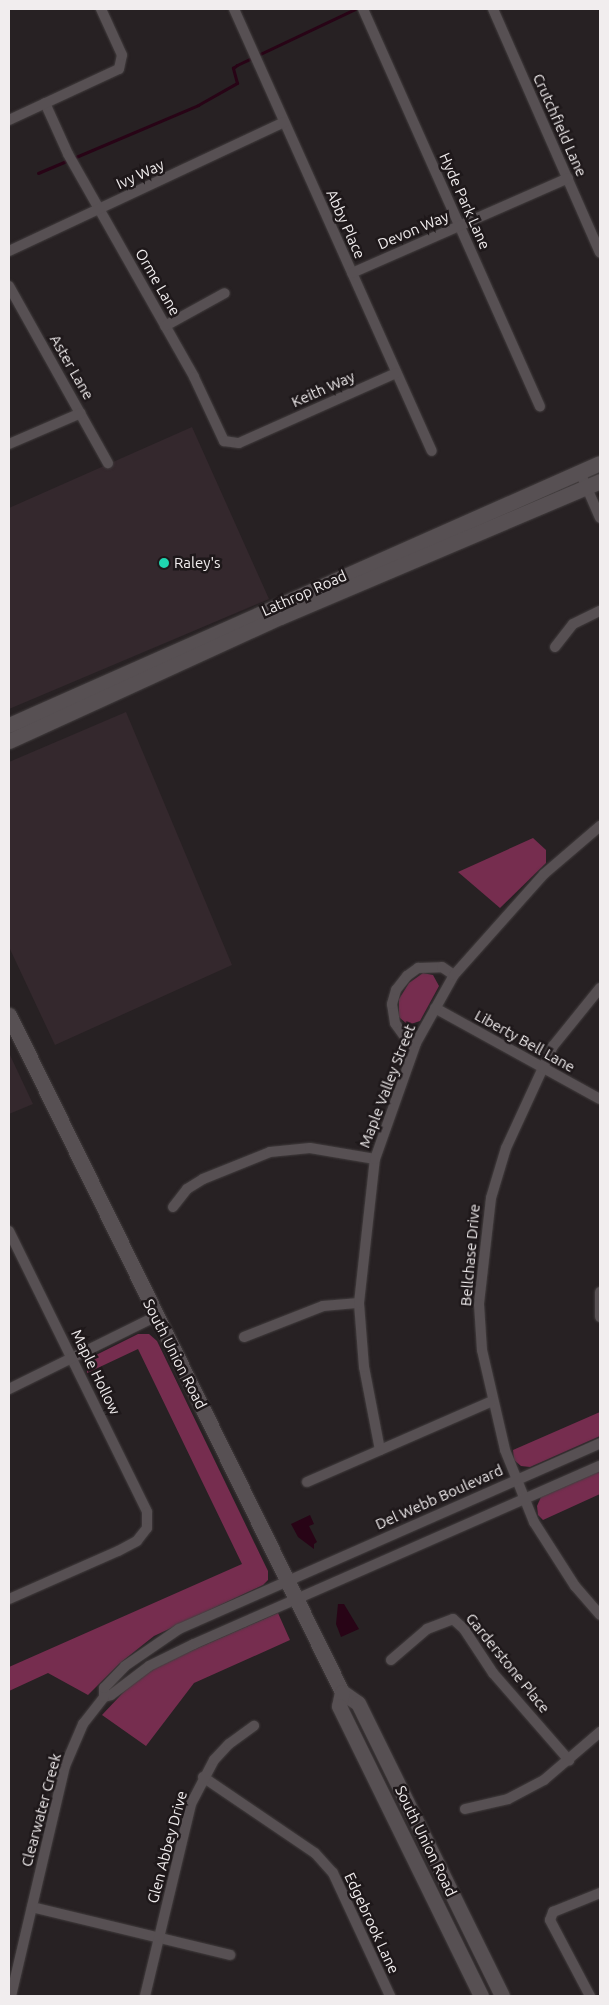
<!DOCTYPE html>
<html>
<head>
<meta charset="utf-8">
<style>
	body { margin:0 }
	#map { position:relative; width:609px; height:2005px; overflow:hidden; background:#272123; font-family:Ubuntu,sans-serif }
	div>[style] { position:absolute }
	.built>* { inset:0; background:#34282d }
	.green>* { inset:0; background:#762d4f }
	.water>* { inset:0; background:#280416 }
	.stream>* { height:3px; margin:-1.5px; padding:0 1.5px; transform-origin:1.5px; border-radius:1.5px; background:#280416 }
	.roads { filter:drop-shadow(0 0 1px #423d3e) drop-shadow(0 0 1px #423d3e) }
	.street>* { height:10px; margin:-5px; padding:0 5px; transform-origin:5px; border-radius:5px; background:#575053 }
	.secondary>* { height:15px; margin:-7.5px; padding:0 7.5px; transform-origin:7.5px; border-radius:7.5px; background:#575053 }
	.dots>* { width:14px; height:14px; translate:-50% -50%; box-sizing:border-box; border:2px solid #1e181a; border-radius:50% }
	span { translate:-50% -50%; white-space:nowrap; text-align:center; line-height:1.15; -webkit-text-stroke:5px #1e181a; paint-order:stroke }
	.street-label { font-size:15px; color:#f1edee }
	.poi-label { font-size:15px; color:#f1edee }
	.left { translate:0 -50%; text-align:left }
	.frame { position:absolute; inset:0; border:10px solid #f1edee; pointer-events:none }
</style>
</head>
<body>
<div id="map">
	<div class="built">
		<i style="clip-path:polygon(192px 427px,269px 599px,9px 709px,9px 508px)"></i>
		<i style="clip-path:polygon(126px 712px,232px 965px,55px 1045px,9px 947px,9px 762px)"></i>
		<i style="clip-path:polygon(9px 1053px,33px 1104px,9px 1114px)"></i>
	</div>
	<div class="green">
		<i style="clip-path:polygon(533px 838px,546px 850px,546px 863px,500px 908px,458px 872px)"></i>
		<i style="clip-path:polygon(423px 973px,433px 975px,439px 986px,420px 1021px,408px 1025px,399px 1017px,399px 999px,409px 983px)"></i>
		<i style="clip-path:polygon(138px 1334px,149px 1334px,157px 1341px,268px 1571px,268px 1580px,263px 1585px,154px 1636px,120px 1663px,88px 1695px,48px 1673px,9px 1691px,9px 1667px,242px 1564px,138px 1349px,87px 1373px,87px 1366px,92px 1357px)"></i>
		<i style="clip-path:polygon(600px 1412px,600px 1436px,530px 1467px,521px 1466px,514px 1460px,513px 1450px)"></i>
		<i style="clip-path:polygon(600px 1471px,600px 1494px,543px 1520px,538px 1515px,537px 1506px,541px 1497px)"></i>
		<i style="clip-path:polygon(278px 1613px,290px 1640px,194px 1683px,146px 1746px,102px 1715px,135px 1680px,159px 1665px)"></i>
	</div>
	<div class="water">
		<i style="clip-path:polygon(310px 1515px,314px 1524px,309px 1526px,317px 1542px,314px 1544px,314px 1549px,298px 1537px,291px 1524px)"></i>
		<i style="clip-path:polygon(338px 1604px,344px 1604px,359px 1629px,341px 1637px,336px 1624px)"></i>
	</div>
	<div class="stream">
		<i style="left:38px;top:173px;width:174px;rotate:-23deg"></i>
		<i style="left:198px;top:105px;width:45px;rotate:-29.4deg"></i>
		<i style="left:237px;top:83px;width:16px;rotate:-105deg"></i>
		<i style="left:233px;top:68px;width:5px;rotate:-37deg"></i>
		<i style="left:237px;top:65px;width:131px;rotate:-25.4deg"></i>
	</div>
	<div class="roads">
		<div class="street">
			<i style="left:234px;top:9px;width:484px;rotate:65.9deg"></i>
			<i style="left:363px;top:9px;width:435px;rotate:66deg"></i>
			<i style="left:493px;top:9px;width:266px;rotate:66.3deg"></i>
			<i style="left:45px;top:103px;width:56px;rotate:65.7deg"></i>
			<i style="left:68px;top:154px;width:256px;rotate:60.5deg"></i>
			<i style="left:194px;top:377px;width:71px;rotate:64.9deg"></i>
			<i style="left:224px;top:441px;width:15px;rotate:8deg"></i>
			<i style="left:239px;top:443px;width:172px;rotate:-24deg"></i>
			<i style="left:9px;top:120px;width:121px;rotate:-24.9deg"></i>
			<i style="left:119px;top:69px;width:14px;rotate:-78deg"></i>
			<i style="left:122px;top:55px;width:51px;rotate:-114.5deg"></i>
			<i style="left:9px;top:251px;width:304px;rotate:-25.1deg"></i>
			<i style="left:352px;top:273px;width:236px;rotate:-23.7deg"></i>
			<i style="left:9px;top:286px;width:203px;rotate:60.8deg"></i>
			<i style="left:165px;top:326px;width:68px;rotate:-28.8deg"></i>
			<i style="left:9px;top:444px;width:78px;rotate:-23.3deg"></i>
			<i style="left:580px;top:472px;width:50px;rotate:66.5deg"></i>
			<i style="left:555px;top:647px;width:29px;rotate:-52deg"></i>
			<i style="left:573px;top:624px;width:30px;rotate:-26deg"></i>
			<i style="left:600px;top:988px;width:75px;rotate:129deg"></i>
			<i style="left:553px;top:1046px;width:112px;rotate:114.7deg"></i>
			<i style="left:506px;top:1148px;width:52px;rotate:106.7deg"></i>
			<i style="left:491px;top:1198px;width:107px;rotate:96.5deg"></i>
			<i style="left:479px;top:1304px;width:46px;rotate:86.3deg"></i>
			<i style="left:482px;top:1350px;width:103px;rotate:77deg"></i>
			<i style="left:505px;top:1450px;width:78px;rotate:68.1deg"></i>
			<i style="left:534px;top:1522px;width:76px;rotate:57.4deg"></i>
			<i style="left:575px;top:1586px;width:38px;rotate:49deg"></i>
			<i style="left:435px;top:1008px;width:188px;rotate:28.9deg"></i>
			<i style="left:416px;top:1043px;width:13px;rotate:-151deg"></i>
			<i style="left:405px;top:1037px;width:17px;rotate:-126deg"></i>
			<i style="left:395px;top:1023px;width:19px;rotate:-99deg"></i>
			<i style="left:392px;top:1004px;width:15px;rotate:-74deg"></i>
			<i style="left:396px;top:990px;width:18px;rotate:-52deg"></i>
			<i style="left:407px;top:976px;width:14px;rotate:-36deg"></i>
			<i style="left:418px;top:968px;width:24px;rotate:-2deg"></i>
			<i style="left:442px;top:967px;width:14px;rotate:34deg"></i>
			<i style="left:173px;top:1207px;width:23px;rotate:-52deg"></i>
			<i style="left:187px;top:1189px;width:19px;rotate:-32deg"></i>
			<i style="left:203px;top:1179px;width:72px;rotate:-21.9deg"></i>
			<i style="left:270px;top:1152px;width:40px;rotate:-5.7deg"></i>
			<i style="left:310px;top:1148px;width:66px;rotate:9.6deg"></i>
			<i style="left:9px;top:1231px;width:313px;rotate:63.8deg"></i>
			<i style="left:147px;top:1512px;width:16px;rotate:90deg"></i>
			<i style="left:147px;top:1528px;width:16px;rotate:128deg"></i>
			<i style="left:137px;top:1541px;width:21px;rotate:152deg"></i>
			<i style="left:118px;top:1551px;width:119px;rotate:156.2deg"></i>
			<i style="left:600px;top:1292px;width:25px;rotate:90deg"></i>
			<i style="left:244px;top:1337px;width:85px;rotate:-21.4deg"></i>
			<i style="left:323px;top:1306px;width:36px;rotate:-5deg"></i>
			<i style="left:9px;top:1389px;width:163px;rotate:-26.3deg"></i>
			<i style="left:380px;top:1450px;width:85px;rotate:-100.9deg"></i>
			<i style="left:364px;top:1367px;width:64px;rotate:-94.5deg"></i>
			<i style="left:359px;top:1303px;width:145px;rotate:-83.7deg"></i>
			<i style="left:375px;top:1159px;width:123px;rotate:-70.5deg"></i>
			<i style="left:416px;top:1043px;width:78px;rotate:-60.8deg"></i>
			<i style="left:454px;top:975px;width:135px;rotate:-48.3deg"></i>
			<i style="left:544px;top:874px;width:74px;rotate:-40.6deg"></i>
			<i style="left:307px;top:1482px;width:202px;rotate:-23.6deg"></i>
			<i style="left:391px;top:1660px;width:48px;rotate:-40.7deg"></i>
			<i style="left:427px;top:1629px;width:28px;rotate:-21deg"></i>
			<i style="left:453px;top:1619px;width:15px;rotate:42deg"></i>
			<i style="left:464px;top:1629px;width:53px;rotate:56.6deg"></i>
			<i style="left:493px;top:1673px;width:116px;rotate:48.9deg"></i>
			<i style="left:104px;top:1697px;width:7px;rotate:-16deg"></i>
			<i style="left:111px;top:1695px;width:48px;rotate:-37.3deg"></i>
			<i style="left:149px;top:1666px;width:50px;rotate:-26.1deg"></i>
			<i style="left:194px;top:1644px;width:443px;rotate:-23.7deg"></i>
			<i style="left:203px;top:1777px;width:135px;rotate:34.2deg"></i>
			<i style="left:315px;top:1853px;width:27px;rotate:48deg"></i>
			<i style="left:333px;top:1873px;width:136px;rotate:65.1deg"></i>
			<i style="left:465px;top:1809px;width:44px;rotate:-13.1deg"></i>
			<i style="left:508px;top:1799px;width:41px;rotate:-27.8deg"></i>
			<i style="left:544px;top:1780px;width:74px;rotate:-40.6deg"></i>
			<i style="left:32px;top:1907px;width:204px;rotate:13.6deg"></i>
			<i style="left:11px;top:1996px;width:236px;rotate:-76.8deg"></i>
			<i style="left:65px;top:1766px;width:46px;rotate:-66.8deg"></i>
			<i style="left:83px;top:1724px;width:34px;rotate:-52deg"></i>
			<i style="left:104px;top:1697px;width:9px;rotate:-90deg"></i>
			<i style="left:104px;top:1688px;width:30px;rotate:-46deg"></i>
			<i style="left:125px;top:1666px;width:65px;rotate:-34.4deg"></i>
			<i style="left:179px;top:1629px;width:460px;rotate:-23.8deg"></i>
			<i style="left:145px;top:1996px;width:197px;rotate:-76.5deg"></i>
			<i style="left:191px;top:1804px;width:50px;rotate:-62.4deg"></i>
			<i style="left:214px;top:1760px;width:22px;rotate:-47deg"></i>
			<i style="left:229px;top:1744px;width:31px;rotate:-36deg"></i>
			<i style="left:590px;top:1996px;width:86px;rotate:-117.8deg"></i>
			<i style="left:550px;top:1920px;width:9px;rotate:-69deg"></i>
			<i style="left:553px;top:1912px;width:51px;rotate:-22deg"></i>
		</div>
		<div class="secondary">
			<i style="left:9px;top:725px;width:646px;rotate:-23.91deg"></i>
			<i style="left:9px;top:741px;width:298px;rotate:-24.6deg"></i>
			<i style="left:280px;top:617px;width:348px;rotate:-23deg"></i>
			<i style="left:9px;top:1015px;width:754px;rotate:63.81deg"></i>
			<i style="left:342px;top:1692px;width:19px;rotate:35deg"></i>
			<i style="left:358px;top:1703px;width:326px;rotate:63.8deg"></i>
			<i style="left:342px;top:1692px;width:14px;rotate:102deg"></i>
			<i style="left:339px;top:1706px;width:323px;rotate:63.9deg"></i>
		</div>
	</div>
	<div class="dots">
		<i style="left:164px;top:563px;background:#1fd5b0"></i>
	</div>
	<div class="street-label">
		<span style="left:560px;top:125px;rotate:66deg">Crutchfield Lane</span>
		<span style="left:140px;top:174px;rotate:-25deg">Ivy Way</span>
		<span style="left:465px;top:201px;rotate:66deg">Hyde Park Lane</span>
		<span style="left:346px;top:224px;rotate:66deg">Abby Place</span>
		<span style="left:413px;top:230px;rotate:-23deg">Devon Way</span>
		<span style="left:158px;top:282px;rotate:60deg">Orme Lane</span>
		<span style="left:72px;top:367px;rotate:60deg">Aster Lane</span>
		<span style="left:323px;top:389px;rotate:-24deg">Keith Way</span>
		<span style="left:304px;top:593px;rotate:-24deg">Lathrop Road</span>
		<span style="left:525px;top:1041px;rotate:29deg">Liberty Bell Lane</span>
		<span style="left:387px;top:1086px;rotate:-69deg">Maple Valley Street</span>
		<span style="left:470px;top:1255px;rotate:-85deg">Bellchase Drive</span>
		<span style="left:175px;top:1354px;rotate:63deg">South Union Road</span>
		<span style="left:96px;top:1372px;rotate:64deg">Maple Hollow</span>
		<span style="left:439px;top:1497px;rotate:-24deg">Del Webb Boulevard</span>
		<span style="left:508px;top:1663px;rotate:51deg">Garderstone Place</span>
		<span style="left:41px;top:1810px;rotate:-75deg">Clearwater Creek</span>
		<span style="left:426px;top:1841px;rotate:64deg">South Union Road</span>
		<span style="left:167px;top:1847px;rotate:-75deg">Glen Abbey Drive</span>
		<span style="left:372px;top:1923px;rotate:65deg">Edgebrook Lane</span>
	</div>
	<div class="poi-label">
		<span class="left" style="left:174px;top:563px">Raley's</span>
	</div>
	<div class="frame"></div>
</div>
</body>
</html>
